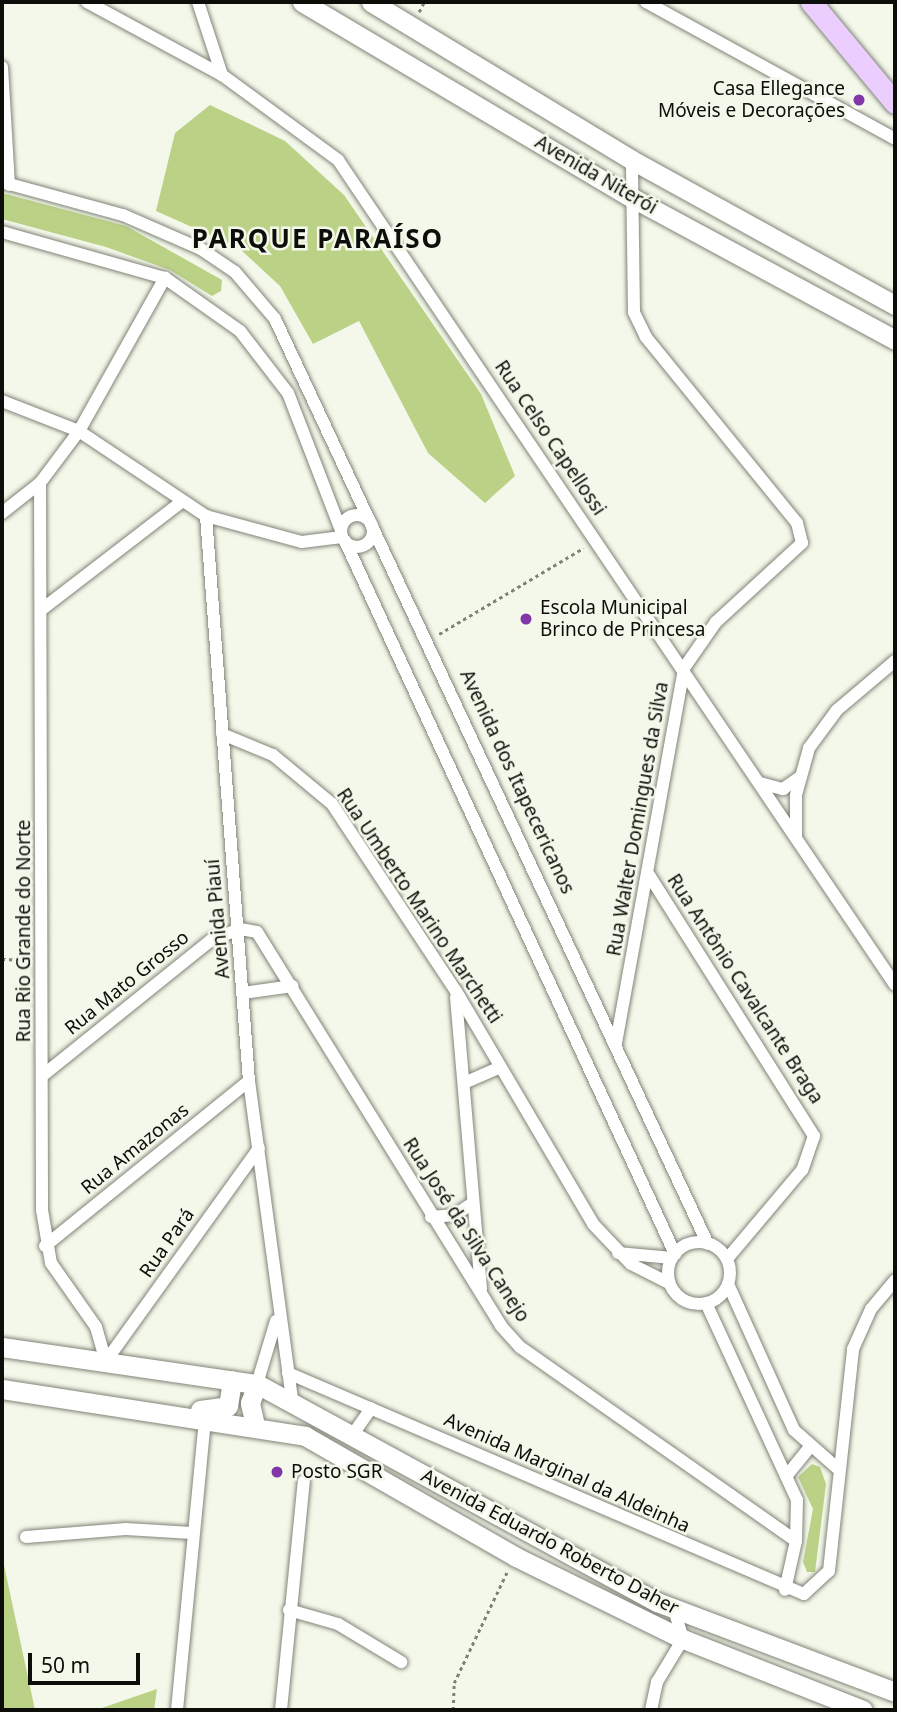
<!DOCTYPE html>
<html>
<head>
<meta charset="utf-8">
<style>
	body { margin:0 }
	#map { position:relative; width:897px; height:1712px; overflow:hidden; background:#f3f8ea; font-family:"Noto Sans",sans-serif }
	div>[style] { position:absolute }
	.green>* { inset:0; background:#bad186 }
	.path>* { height:2.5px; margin-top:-1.25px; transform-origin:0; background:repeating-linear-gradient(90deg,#7f8279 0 3.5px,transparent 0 7px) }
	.roads { filter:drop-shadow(0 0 2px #808478) drop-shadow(0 0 2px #808478) }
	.street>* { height:12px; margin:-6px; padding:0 6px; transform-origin:6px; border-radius:6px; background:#fff }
	.street>.ring { margin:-6px; padding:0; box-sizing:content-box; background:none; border:12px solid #fff; border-radius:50% }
	.secondary>* { height:19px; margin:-9.5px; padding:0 9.5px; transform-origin:9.5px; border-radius:9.5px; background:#fff }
	.primary>* { height:21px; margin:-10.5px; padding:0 10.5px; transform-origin:10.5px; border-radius:10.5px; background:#eccefe }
	.dots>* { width:19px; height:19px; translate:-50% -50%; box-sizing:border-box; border:4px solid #f3f8ea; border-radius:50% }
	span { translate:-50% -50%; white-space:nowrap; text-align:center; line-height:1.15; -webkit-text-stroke:5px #f3f8ea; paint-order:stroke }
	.poi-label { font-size:19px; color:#0d0e0a }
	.right { translate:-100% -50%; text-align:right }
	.left { translate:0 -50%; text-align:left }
	.street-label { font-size:19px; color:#0d0e0a }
	.district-label { font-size:26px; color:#0d0e0a; font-weight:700; letter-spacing:2px }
	.frame { position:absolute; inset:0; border:4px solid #0d0e0a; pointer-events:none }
	.scale { position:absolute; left:28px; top:1653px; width:112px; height:32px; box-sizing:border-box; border:4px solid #0d0e0a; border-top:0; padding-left:9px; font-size:21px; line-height:24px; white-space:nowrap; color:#0d0e0a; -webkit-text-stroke:5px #f3f8ea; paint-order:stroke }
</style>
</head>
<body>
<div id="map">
	<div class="green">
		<i style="clip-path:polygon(210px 105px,285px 141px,344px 195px,481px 394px,515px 476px,485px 503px,428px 453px,359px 321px,313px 344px,280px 286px,239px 248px,156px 211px,175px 133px)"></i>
		<i style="clip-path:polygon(2px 193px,126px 226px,222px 280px,221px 291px,212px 296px,170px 270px,106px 247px,2px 219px)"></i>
		<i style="clip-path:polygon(812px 1464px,820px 1467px,826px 1484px,815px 1572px,807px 1572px,803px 1562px,813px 1509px,798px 1477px)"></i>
		<i style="clip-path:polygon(2px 1556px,35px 1710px,2px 1710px)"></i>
		<i style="clip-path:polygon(157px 1689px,154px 1710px,96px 1710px)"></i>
	</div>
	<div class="path">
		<i style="left:419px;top:12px;width:11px;rotate:-63deg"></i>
		<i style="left:439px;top:634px;width:168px;rotate:-30.8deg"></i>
		<i style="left:2px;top:959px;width:26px;rotate:2deg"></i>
		<i style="left:453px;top:1710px;width:27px;rotate:-88deg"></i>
		<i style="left:454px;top:1683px;width:123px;rotate:-64.5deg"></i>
	</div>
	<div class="roads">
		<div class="street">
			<i style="left:87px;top:2px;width:153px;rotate:28.4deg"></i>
			<i style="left:222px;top:75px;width:144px;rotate:36.2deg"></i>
			<i style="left:338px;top:160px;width:995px;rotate:55.97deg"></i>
			<i style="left:198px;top:2px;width:77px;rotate:71.8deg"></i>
			<i style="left:646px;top:2px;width:284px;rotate:28.8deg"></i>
			<i style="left:2px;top:67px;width:118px;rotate:86.6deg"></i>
			<i style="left:2px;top:182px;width:125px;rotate:15.3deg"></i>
			<i style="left:123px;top:215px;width:85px;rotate:23.6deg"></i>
			<i style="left:201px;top:249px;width:41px;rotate:34.1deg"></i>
			<i style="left:235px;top:272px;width:62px;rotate:49.6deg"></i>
			<i style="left:275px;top:319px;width:1021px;rotate:64.92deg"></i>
			<i style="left:2px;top:232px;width:169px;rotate:15.8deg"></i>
			<i style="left:165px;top:278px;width:92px;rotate:35.2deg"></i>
			<i style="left:240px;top:331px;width:78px;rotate:52.3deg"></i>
			<i style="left:288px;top:393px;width:147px;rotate:68.9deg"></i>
			<i style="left:2px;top:401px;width:83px;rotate:21.3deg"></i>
			<i style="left:79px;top:431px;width:153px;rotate:33.8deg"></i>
			<i style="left:206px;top:516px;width:99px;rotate:15.2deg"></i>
			<i style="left:302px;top:542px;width:40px;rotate:-7.1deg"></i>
			<i style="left:40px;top:483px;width:727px;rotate:89.84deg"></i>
			<i style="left:42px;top:1210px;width:54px;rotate:80.4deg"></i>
			<i style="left:51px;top:1263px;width:78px;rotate:54.9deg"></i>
			<i style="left:96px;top:1327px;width:35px;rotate:74deg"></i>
			<i style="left:2px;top:513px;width:48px;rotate:-38.3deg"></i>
			<i style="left:40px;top:483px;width:65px;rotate:-53.1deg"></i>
			<i style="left:79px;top:431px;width:176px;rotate:-60.7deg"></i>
			<i class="ring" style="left:341px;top:515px;width:20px;height:20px"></i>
			<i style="left:206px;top:516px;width:567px;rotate:85.65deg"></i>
			<i style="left:249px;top:1081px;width:322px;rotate:82.3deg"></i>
			<i style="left:345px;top:541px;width:786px;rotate:65.16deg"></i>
			<i style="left:41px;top:610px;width:175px;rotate:-37.6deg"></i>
			<i style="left:222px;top:734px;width:55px;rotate:22.4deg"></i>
			<i style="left:273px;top:755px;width:77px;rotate:39.7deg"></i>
			<i style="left:332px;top:804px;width:224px;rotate:56.5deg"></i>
			<i style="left:456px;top:991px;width:270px;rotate:59.5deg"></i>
			<i style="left:593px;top:1224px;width:55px;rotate:46.5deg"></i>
			<i style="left:631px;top:1264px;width:42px;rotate:26.6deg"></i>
			<i style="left:760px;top:783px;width:24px;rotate:15deg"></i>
			<i style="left:783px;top:789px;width:21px;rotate:-35deg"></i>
			<i style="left:796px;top:837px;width:42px;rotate:-90deg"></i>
			<i style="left:796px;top:795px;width:49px;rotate:-74.5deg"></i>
			<i style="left:809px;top:748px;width:47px;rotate:-53.6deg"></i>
			<i style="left:837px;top:710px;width:76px;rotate:-40.2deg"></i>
			<i style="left:649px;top:875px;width:309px;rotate:57.7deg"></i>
			<i style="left:814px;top:1136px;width:36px;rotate:109deg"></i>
			<i style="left:802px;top:1170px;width:116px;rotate:130.1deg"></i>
			<i style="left:243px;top:993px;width:50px;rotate:-8deg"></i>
			<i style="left:456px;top:997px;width:293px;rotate:85.1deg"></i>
			<i style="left:616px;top:1043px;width:381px;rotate:-79.7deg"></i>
			<i style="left:684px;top:668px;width:56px;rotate:-55.2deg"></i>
			<i style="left:716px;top:622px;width:117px;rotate:-42.6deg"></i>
			<i style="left:802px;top:543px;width:21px;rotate:-104deg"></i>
			<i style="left:797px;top:523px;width:240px;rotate:-129.1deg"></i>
			<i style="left:646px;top:337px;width:28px;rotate:-116deg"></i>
			<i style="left:634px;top:312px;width:152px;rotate:-90.8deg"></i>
			<i style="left:42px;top:1076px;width:217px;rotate:-38.8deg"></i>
			<i style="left:211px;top:940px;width:31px;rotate:-21deg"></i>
			<i style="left:240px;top:929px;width:17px;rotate:10deg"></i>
			<i style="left:257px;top:932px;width:463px;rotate:58.2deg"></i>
			<i style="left:501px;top:1326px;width:28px;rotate:48deg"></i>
			<i style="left:520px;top:1347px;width:337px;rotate:35.1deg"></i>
			<i style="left:464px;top:1083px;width:40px;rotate:-23.4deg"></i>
			<i style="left:431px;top:1217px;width:24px;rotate:-5deg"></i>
			<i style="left:455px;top:1215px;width:22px;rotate:-34deg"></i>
			<i class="ring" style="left:668px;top:1242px;width:50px;height:50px"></i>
			<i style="left:45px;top:1246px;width:262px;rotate:-39deg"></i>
			<i style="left:618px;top:1253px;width:54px;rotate:5.3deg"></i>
			<i style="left:728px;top:1284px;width:160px;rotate:65.7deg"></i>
			<i style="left:794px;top:1430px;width:57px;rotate:41.5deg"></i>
			<i style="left:706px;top:1303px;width:217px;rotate:65.2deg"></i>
			<i style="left:797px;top:1500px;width:41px;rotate:91.4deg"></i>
			<i style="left:796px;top:1541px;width:50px;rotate:102.7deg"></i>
			<i style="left:106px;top:1361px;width:262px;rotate:-54.3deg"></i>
			<i style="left:288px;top:1373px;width:561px;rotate:23.19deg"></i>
			<i style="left:804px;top:1594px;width:34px;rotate:-43deg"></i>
			<i style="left:829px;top:1571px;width:223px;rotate:-83.8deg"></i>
			<i style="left:853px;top:1349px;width:44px;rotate:-65.8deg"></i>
			<i style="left:871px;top:1309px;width:38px;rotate:-50deg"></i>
			<i style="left:257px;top:1384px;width:66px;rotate:-73.2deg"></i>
			<i style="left:351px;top:1437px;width:35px;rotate:-55deg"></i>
			<i style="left:788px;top:1474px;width:32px;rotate:-51deg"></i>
			<i style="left:26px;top:1537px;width:100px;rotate:-4.6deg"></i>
			<i style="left:126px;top:1529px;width:66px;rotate:3.5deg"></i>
			<i style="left:289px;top:1610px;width:51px;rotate:15.9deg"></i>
			<i style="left:338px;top:1624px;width:74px;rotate:31.1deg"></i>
			<i style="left:177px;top:1710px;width:292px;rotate:-84.5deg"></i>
			<i style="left:281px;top:1710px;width:230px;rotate:-84.3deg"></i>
			<i style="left:651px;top:1710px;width:29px;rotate:-78deg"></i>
			<i style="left:657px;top:1682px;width:50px;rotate:-58.8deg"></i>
			<i style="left:683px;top:1639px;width:30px;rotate:-107deg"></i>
		</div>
		<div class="secondary">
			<i style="left:302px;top:2px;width:380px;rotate:30.7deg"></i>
			<i style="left:629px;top:196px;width:302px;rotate:28.4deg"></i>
			<i style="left:371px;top:2px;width:305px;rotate:31.2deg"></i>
			<i style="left:632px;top:160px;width:300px;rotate:28.9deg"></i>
			<i style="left:2px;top:1347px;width:258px;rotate:8.3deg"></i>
			<i style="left:257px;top:1384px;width:456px;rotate:28.6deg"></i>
			<i style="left:657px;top:1602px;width:254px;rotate:20.7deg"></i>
			<i style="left:2px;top:1389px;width:307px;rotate:8.8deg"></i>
			<i style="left:305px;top:1436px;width:243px;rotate:29.8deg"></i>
			<i style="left:516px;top:1557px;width:186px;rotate:26.2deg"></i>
			<i style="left:683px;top:1639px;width:193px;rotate:21.5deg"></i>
			<i style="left:200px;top:1410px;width:28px;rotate:-8deg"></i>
			<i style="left:228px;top:1406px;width:26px;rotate:-81deg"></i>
			<i style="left:255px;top:1425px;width:23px;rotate:-103deg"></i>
			<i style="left:250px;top:1403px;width:20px;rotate:-70deg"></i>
		</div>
		<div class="primary">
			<i style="left:811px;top:2px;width:131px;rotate:50.3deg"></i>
		</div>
	</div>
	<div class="dots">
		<i style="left:859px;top:100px;background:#8237a9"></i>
		<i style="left:526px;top:619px;background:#8237a9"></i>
		<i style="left:277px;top:1472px;background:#8237a9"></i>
	</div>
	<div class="poi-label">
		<span class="right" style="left:845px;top:100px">Casa Ellegance<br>Móveis e Decorações</span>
		<span class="left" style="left:540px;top:619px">Escola Municipal<br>Brinco de Princesa</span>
		<span class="left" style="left:291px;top:1472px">Posto SGR</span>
	</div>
	<div class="street-label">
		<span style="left:596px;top:175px;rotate:30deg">Avenida Niterói</span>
		<span style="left:550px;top:438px;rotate:56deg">Rua Celso Capellossi</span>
		<span style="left:517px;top:782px;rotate:65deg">Avenida dos Itapecericanos</span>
		<span style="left:638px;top:819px;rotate:-80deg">Rua Walter Domingues da Silva</span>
		<span style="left:419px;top:906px;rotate:56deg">Rua Umberto Marino Marchetti</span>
		<span style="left:218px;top:919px;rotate:-95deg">Avenida Piauí</span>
		<span style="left:24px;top:931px;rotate:-90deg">Rua Rio Grande do Norte</span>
		<span style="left:127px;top:983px;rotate:-39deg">Rua Mato Grosso</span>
		<span style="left:745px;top:989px;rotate:57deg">Rua Antônio Cavalcante Braga</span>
		<span style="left:135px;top:1149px;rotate:-39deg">Rua Amazonas</span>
		<span style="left:466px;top:1230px;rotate:57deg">Rua José da Silva Canejo</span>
		<span style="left:167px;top:1243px;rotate:-55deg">Rua Pará</span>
		<span style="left:567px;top:1473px;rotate:24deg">Avenida Marginal da Aldeinha</span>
		<span style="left:550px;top:1542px;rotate:28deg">Avenida Eduardo Roberto Daher</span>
	</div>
	<div class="district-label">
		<span style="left:318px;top:239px">PARQUE PARAÍSO</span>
	</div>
	<div class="frame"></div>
	<div class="scale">50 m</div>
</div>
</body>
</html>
